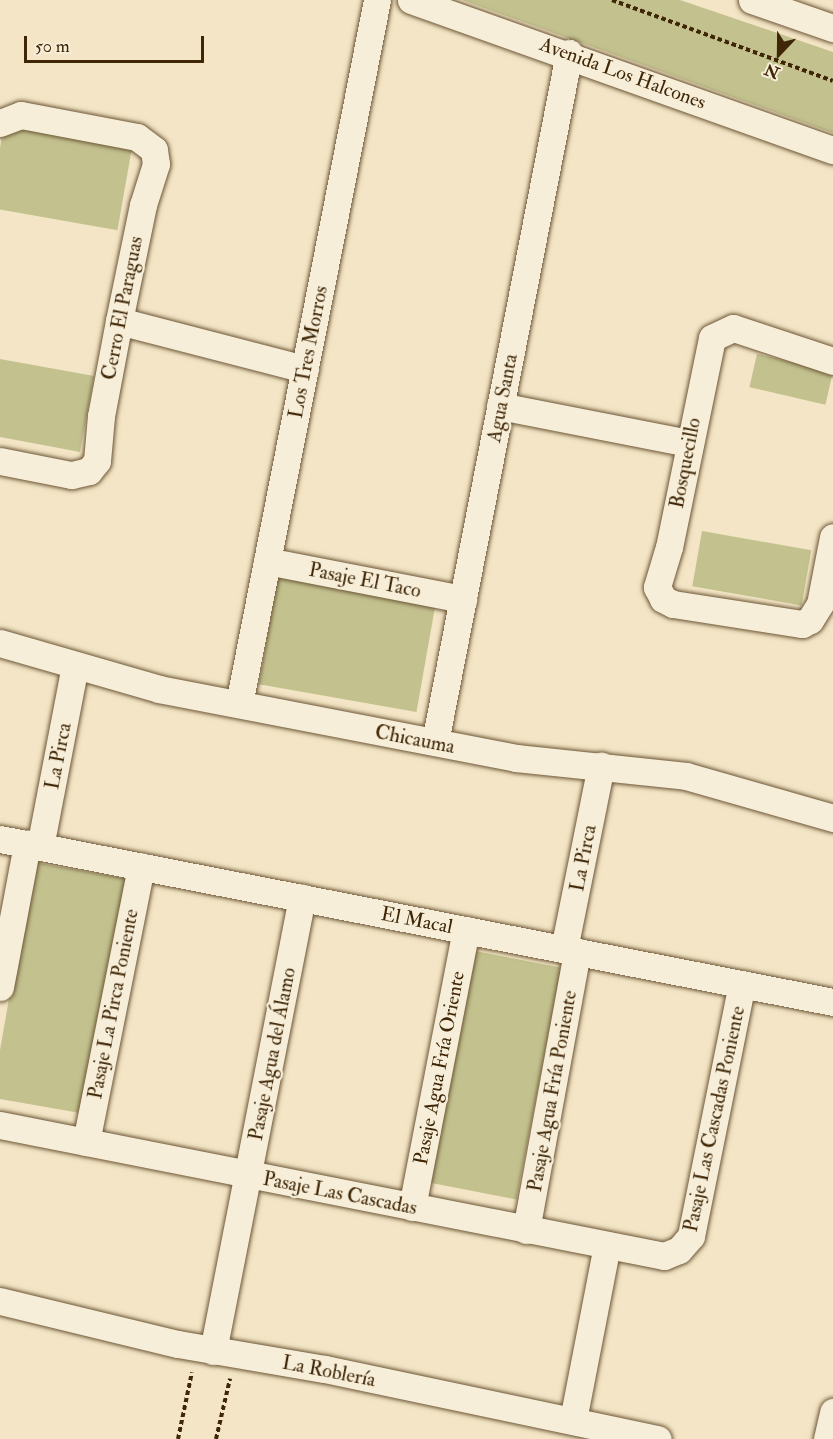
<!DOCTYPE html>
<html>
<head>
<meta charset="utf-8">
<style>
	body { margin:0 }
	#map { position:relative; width:833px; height:1439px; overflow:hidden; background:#f3e5c5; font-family:"IM FELL Double Pica",serif }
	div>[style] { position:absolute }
	.green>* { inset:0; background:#c3c28f; transform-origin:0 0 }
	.path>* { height:4px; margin-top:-2px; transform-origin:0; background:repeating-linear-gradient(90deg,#3f2606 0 4.5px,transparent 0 7.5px) }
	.roads { filter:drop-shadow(0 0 2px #6c5636) drop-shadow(0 0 2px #6c5636) }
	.minor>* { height:27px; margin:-13.5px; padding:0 13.5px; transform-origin:13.5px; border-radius:13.5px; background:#f7eed9 }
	span { translate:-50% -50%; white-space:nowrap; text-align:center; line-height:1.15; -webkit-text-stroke:4.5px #f7eed9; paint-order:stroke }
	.street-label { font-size:20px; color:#3f2606 }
	.north { position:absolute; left:749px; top:24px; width:60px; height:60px; -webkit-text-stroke:4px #f7eed9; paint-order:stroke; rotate:202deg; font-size:16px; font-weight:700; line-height:24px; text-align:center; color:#3f2606 }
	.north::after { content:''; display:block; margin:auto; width:21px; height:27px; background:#3f2606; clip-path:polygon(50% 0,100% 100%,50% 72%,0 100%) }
	.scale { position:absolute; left:24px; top:36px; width:180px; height:27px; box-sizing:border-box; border:3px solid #3f2606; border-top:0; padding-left:8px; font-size:18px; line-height:21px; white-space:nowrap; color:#3f2606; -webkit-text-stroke:4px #f7eed9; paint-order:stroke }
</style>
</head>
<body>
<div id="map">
	<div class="green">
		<i style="clip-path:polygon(462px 0,680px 0,833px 52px,833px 133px)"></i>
		<i style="left:4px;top:125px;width:130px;height:84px;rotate:10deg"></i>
		<i style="left:757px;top:354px;width:78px;height:34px;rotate:13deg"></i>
		<i style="clip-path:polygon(0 359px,94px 376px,80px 452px,0 437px)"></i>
		<i style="left:702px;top:531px;width:111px;height:56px;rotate:10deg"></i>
		<i style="left:278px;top:576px;width:160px;height:110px;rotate:10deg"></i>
		<i style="clip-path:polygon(33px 862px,127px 879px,80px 1113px,0 1099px,0 1050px)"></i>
		<i style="left:470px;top:950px;width:93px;height:236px;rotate:11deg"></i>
	</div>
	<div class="path">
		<i style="left:612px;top:0;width:235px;rotate:20.1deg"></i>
		<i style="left:178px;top:1439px;width:68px;rotate:-78.2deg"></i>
		<i style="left:216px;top:1439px;width:62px;rotate:-76.9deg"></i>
	</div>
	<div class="roads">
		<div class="minor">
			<i style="left:411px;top:0;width:448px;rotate:19.6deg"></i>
			<i style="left:752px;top:0;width:86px;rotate:19.1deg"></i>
			<i style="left:0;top:123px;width:22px;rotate:-21deg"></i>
			<i style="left:21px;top:115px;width:118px;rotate:10.7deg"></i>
			<i style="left:137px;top:137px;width:21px;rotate:37deg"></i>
			<i style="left:154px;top:150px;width:14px;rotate:82deg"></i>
			<i style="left:156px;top:164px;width:43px;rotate:107.6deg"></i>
			<i style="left:143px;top:205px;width:118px;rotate:101.7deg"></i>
			<i style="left:119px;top:321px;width:97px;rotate:100.7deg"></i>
			<i style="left:101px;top:416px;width:45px;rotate:95.1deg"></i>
			<i style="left:97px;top:461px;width:13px;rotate:129deg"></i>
			<i style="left:89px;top:471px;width:18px;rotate:167deg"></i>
			<i style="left:71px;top:475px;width:72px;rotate:-168.8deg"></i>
			<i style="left:119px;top:321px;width:192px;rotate:14.5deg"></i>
			<i style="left:833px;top:361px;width:105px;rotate:-161.7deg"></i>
			<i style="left:733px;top:328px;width:23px;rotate:155deg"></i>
			<i style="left:712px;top:338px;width:213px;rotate:101.6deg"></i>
			<i style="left:669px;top:547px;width:42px;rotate:106.7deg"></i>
			<i style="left:657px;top:587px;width:13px;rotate:63deg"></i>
			<i style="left:663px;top:599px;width:11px;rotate:27deg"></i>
			<i style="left:673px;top:604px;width:131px;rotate:8.8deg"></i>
			<i style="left:802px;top:624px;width:9px;rotate:-27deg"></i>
			<i style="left:810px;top:620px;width:19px;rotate:-58deg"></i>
			<i style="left:820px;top:604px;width:68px;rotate:-79deg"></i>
			<i style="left:500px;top:406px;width:193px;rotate:11.1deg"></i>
			<i style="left:267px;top:561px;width:200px;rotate:11deg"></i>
			<i style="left:0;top:643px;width:166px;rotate:16.1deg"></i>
			<i style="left:159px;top:689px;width:364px;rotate:10.9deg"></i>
			<i style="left:516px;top:758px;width:171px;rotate:6deg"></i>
			<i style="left:686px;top:776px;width:153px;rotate:15.9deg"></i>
			<i style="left:239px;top:704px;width:717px;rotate:-78.91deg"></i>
			<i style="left:435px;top:742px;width:702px;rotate:-78.99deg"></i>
			<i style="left:0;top:839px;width:849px;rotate:11.07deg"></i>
			<i style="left:40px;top:847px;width:185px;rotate:-79.1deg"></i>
			<i style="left:564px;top:949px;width:187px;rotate:-78.6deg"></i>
			<i style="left:0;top:987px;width:146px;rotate:-79.3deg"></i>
			<i style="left:0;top:1125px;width:677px;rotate:11.16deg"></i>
			<i style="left:664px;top:1256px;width:16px;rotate:-22deg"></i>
			<i style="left:679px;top:1250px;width:18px;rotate:-49deg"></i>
			<i style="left:691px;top:1236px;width:257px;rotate:-78.6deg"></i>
			<i style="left:86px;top:1142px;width:281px;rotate:-78.7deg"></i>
			<i style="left:412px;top:1207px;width:282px;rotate:-79deg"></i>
			<i style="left:526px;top:1230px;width:283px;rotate:-79.6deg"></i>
			<i style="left:0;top:1301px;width:183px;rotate:13.6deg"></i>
			<i style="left:178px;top:1344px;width:149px;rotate:9.7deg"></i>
			<i style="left:325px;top:1369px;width:340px;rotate:11.9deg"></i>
			<i style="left:213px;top:1351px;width:462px;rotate:-78.9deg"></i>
			<i style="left:573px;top:1420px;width:178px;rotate:-79deg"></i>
			<i style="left:827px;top:1439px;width:28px;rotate:-77deg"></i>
		</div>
	</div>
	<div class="street-label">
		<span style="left:623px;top:73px;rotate:20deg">Avenida Los Halcones</span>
		<span style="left:122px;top:308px;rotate:-79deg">Cerro El Paraguas</span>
		<span style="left:308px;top:352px;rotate:-79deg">Los Tres Morros</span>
		<span style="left:502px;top:398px;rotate:-79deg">Agua Santa</span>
		<span style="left:685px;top:463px;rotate:-79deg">Bosquecillo</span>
		<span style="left:365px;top:580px;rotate:11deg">Pasaje El Taco</span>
		<span style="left:415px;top:739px;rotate:11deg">Chicauma</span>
		<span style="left:58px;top:756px;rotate:-79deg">La Pirca</span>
		<span style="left:583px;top:858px;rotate:-79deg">La Pirca</span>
		<span style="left:417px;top:920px;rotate:11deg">El Macal</span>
		<span style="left:113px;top:1004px;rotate:-79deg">Pasaje La Pirca Poniente</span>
		<span style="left:272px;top:1054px;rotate:-79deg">Pasaje Agua del Álamo</span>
		<span style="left:439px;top:1068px;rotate:-79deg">Pasaje Agua Fría Oriente</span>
		<span style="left:552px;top:1091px;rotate:-80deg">Pasaje Agua Fría Poniente</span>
		<span style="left:714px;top:1119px;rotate:-78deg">Pasaje Las Cascadas Poniente</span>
		<span style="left:340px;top:1193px;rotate:11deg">Pasaje Las Cascadas</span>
		<span style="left:329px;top:1371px;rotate:11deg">La Roblería</span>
	</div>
	<div class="north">N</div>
	<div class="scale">50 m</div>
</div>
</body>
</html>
